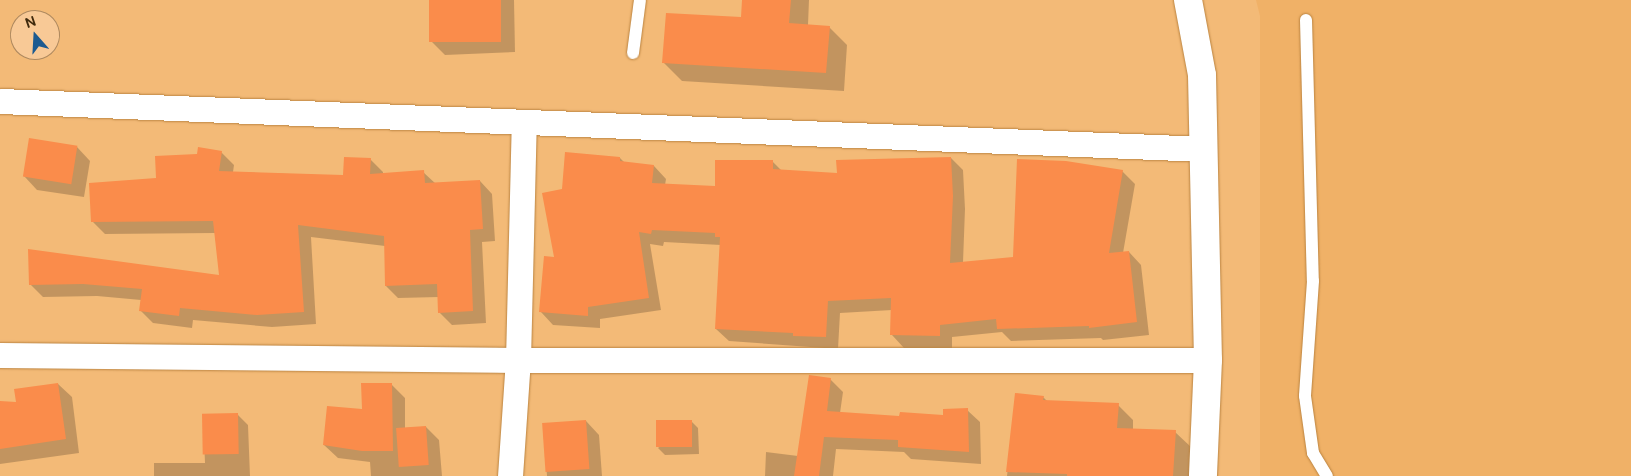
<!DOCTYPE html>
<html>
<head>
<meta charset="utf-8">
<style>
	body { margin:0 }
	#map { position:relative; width:1631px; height:476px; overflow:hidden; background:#f3ba77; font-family:"DM Sans",sans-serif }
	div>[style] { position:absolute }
	.built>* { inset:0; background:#f0b167 }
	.shadow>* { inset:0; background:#0003 }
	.building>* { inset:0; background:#fa8c4b; transform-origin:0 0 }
	.roads { filter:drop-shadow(0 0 1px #bb8441) drop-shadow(0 0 1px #bb8441) }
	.lane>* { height:12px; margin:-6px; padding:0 6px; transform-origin:6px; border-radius:6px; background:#fff }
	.street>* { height:25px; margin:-12.5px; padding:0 12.5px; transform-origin:12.5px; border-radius:12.5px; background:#fff }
	.secondary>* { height:28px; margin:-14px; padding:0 14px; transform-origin:14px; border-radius:14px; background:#fff }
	span { translate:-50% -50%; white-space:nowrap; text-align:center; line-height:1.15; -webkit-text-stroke:4px #f8c996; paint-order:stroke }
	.north { position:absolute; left:10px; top:10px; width:50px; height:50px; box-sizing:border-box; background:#f8c996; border:1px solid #ae895f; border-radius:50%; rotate:341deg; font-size:14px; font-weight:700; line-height:20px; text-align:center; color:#402a0d }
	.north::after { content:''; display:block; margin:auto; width:18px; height:22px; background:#1c5a90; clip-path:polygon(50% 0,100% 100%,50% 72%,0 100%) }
</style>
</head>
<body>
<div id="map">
	<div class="built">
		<i style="clip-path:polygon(1256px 0,1631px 0,1631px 476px,1260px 476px,1260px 16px)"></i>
	</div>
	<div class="shadow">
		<i style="clip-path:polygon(430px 0,514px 0,515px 52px,445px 55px,431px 41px)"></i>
		<i style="clip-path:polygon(743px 0,809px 0,808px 25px,829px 27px,847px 45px,844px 91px,682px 81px,663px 62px,742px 19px)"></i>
		<i style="clip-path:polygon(77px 147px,90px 161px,84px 197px,37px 190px,24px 176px)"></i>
		<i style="clip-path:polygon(221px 152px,234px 165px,233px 172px,345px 176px,370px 159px,383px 172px,383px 175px,423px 172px,436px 184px,480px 181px,492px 194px,495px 241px,482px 242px,486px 323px,452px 325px,439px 312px,439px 297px,398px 298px,386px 286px,385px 246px,311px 237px,316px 324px,272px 327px,193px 320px,192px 328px,153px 323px,140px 310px,141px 300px,97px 296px,43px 297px,30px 284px,220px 276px,215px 233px,105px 234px,93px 222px,158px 179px)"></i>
		<i style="clip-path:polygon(620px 158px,625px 163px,654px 166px,666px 179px,665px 185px,716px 187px,772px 161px,781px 170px,838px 175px,951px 158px,963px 170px,965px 209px,963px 263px,1014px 258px,1122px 171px,1135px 184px,1123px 253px,1129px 252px,1141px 265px,1149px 335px,1103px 340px,1101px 338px,1011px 341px,1002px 332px,952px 337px,952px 348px,904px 348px,892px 335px,892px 310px,840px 313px,838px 349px,729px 341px,716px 329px,721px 245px,664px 242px,663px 246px,650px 244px,661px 310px,600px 319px,600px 328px,553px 325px,541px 312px,555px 259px,563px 190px)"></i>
		<i style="clip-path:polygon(830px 379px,843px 392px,840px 413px,901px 417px,944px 416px,967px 410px,980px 422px,981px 464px,911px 459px,904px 452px,836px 449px,833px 476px,765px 476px,766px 452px,798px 456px)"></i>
		<i style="clip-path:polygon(58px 384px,72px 397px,79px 453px,0 464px,0 402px,17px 403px)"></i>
		<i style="clip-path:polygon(391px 384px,405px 398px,405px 428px,426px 427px,439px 440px,442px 476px,371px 476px,370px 462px,338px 458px,324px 445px)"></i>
		<i style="clip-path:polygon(1016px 394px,1043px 397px,1047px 401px,1118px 405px,1133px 420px,1133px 430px,1175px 432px,1191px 447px,1189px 476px,1007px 476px)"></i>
		<i style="clip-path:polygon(238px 415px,248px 425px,250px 476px,154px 476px,154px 463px,205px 463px,203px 416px)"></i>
		<i style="clip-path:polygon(586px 421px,599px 435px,602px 476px,547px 476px,543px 424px)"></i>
		<i style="clip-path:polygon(691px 421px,698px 428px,699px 454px,665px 455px,658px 448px)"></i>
	</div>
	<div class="building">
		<i style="left:429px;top:0;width:72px;height:42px"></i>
		<i style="clip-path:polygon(742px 0,791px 0,789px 23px,830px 26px,826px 73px,662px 63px,666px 13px,741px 17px)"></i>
		<i style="left:29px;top:138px;width:49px;height:39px;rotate:9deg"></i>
		<i style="clip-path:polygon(198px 147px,222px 151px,219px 171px,343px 175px,344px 157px,371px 158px,370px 174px,424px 170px,425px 183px,480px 180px,483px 229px,470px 230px,473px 311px,438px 313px,437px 284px,385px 286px,384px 236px,298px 225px,304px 312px,257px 315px,180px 308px,179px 316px,139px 311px,142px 289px,83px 284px,29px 285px,28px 249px,219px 275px,213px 221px,91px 222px,89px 183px,156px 178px,155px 156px,197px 154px)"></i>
		<i style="clip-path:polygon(565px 152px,620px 157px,620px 161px,654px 165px,652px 183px,715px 186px,715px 160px,773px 160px,773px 169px,837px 173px,836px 160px,951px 157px,953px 196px,950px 263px,1013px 257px,1017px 159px,1066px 161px,1123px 170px,1109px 253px,1129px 251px,1137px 322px,1089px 328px,1089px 326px,997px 329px,996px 319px,940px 325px,940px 336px,890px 335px,891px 298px,828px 301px,826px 337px,793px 336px,793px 333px,715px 329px,720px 237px,715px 237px,715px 233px,652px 230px,651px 234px,639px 232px,649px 298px,588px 307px,588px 316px,539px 312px,544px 256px,554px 257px,542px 193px,562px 189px)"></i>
		<i style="clip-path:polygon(809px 375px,831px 378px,827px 411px,899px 416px,900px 412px,943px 415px,943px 409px,968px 408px,969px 452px,898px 447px,898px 440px,824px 437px,819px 476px,794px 476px)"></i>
		<i style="clip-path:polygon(58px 383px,66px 439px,0 449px,0 401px,16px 402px,14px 389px)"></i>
		<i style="clip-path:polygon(361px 383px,392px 383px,393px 451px,362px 451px,323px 445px,327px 406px,362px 409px)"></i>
		<i style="clip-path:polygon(1015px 393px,1044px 396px,1043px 400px,1119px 403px,1117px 428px,1176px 430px,1173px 476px,1067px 476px,1067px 474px,1006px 472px)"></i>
		<i style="left:238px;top:413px;width:41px;height:36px;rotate:89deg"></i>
		<i style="left:586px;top:420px;width:49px;height:44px;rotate:86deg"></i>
		<i style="left:692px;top:420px;width:27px;height:36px;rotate:90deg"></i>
		<i style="left:426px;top:426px;width:39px;height:30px;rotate:86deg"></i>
	</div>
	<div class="roads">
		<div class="lane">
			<i style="left:1306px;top:20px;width:261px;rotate:88.5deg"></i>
			<i style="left:1313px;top:281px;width:115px;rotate:94deg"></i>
			<i style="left:1305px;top:396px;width:58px;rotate:82deg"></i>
			<i style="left:1313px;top:453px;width:27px;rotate:59deg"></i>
			<i style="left:633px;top:53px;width:53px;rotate:-82.5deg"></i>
		</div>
		<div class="street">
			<i style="left:0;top:101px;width:1205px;rotate:2.28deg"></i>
			<i style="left:0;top:355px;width:518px;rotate:0.55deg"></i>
			<i style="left:518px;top:360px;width:690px"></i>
			<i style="left:510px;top:476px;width:116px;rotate:-86.1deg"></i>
			<i style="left:518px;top:360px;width:238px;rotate:-88.6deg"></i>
		</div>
		<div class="secondary">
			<i style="left:1188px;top:0;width:76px;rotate:79.4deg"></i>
			<i style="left:1202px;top:75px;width:285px;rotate:88.8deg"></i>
			<i style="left:1208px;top:360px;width:116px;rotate:92.5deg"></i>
		</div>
	</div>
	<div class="north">N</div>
</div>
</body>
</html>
